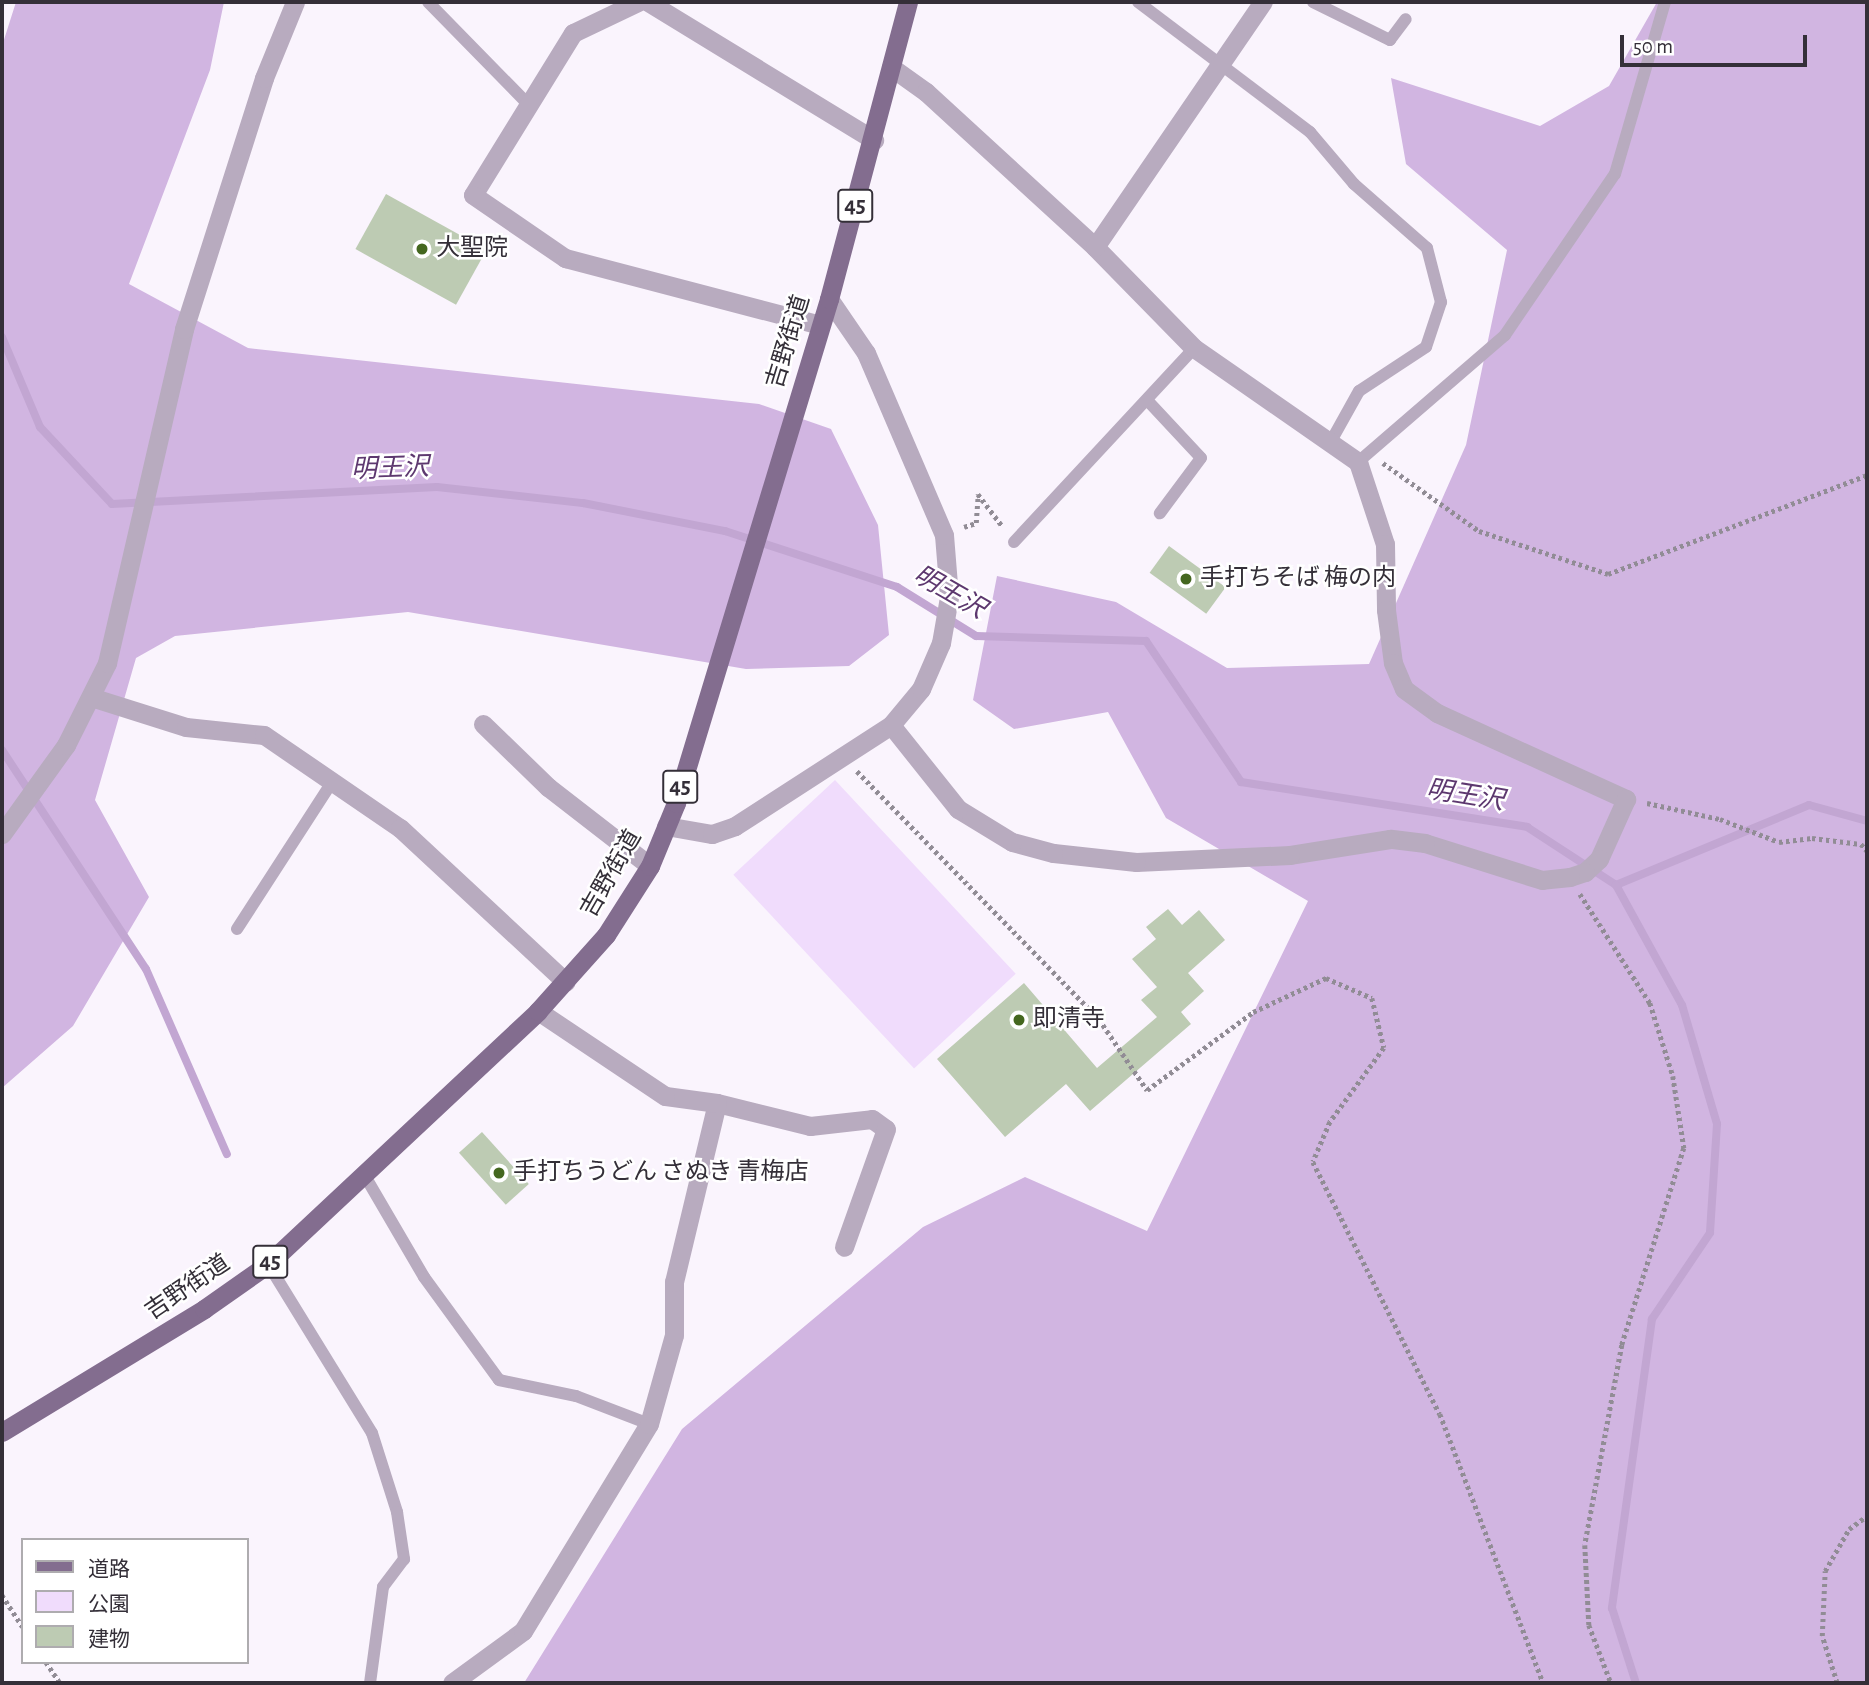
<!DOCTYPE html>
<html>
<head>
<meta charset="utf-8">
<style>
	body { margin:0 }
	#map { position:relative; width:1869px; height:1685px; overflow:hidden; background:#faf4fd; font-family:"Alegreya Sans","Noto Sans JP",sans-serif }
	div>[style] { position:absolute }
	.green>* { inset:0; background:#f0dcfc; transform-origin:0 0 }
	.forest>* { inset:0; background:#d1b5e1 }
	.stream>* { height:8px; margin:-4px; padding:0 4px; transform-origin:4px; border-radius:4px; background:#c2a6d2 }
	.building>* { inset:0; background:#bdcbb3; transform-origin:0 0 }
	.path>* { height:4.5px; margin-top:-2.25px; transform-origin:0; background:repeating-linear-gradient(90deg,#918c95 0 3.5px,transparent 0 7px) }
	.service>* { height:12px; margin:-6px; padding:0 6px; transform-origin:6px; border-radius:6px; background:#b8abbf }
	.minor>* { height:19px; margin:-9.5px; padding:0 9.5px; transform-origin:9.5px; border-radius:9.5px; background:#b8abbf }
	.primary>* { height:19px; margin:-9.5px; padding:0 9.5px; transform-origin:9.5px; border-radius:9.5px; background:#836d8f }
	.dots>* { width:19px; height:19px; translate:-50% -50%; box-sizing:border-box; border:4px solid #fff; border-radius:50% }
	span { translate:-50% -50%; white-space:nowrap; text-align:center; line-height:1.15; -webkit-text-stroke:5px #fff; paint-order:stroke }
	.shield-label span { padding:2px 5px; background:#fff; border:2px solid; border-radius:5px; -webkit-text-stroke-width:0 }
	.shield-label { font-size:23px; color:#342f38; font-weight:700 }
	.poi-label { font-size:24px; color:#342f38 }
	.left { translate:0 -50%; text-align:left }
	.street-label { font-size:24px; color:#342f38 }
	.water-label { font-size:26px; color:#5d386f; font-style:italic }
	.frame { position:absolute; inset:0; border:4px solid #342f38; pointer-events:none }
	.legend { position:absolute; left:21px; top:1538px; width:228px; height:126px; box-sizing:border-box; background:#fff; border:2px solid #aeacaf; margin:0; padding:9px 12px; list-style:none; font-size:21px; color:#342f38 }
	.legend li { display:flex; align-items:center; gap:14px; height:35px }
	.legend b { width:35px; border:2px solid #aeacaf }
	.scale { position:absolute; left:1620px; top:35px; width:187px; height:32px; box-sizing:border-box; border:4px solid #342f38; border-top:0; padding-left:9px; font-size:21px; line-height:24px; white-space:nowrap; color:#342f38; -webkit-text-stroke:5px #fff; paint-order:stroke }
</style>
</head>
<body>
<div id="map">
	<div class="green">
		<i style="left:835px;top:780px;width:265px;height:139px;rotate:47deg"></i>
	</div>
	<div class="forest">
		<i style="clip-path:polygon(16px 2px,224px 2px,210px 70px,129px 284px,248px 348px,759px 404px,831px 429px,878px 525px,889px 635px,849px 666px,746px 669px,408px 612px,175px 636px,136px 658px,95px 800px,149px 897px,73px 1026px,2px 1088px,2px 46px)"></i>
		<i style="clip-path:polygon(1657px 2px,1867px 2px,1867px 1683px,524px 1683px,682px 1429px,923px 1227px,1025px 1177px,1147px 1231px,1308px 901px,1166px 818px,1108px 712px,1014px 729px,973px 700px,997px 576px,1116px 602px,1227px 668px,1369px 664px,1466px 445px,1507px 250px,1406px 164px,1391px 78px,1540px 126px,1609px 86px)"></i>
	</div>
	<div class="stream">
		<i style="left:2px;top:337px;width:98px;rotate:67.1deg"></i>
		<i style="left:40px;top:427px;width:105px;rotate:46.9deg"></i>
		<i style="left:112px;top:504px;width:325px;rotate:-3deg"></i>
		<i style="left:437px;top:487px;width:147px;rotate:6.3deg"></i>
		<i style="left:583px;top:503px;width:145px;rotate:11.2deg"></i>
		<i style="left:725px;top:531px;width:181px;rotate:18deg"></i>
		<i style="left:897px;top:587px;width:93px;rotate:31.8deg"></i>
		<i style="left:976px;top:636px;width:170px;rotate:1.7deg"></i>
		<i style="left:1146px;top:641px;width:170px;rotate:56deg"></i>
		<i style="left:1241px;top:782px;width:290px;rotate:8.9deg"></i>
		<i style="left:1527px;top:827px;width:106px;rotate:33.1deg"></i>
		<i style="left:1616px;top:885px;width:209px;rotate:-22.5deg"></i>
		<i style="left:1809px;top:805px;width:60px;rotate:15.4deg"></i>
		<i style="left:2px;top:750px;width:262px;rotate:56.7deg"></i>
		<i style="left:146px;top:969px;width:202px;rotate:66.4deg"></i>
		<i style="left:1616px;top:885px;width:137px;rotate:61.2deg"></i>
		<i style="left:1682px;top:1005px;width:124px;rotate:73.6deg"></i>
		<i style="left:1717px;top:1124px;width:109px;rotate:93.7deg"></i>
		<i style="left:1710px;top:1233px;width:104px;rotate:124deg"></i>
		<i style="left:1652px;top:1319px;width:292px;rotate:97.9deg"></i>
		<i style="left:1612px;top:1608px;width:79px;rotate:72.3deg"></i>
	</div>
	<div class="building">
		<i style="left:386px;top:194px;width:115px;height:63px;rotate:29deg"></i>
		<i style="left:1169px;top:546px;width:70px;height:33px;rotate:36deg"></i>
		<i style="clip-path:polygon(1168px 909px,1182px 925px,1199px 910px,1225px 940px,1188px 973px,1204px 991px,1181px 1012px,1191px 1024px,1090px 1111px,1066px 1084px,1005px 1137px,937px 1059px,1024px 983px,1097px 1068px,1157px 1017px,1141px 1000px,1157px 987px,1132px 959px,1156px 939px,1146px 927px)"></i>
		<i style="left:482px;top:1132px;width:70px;height:31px;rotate:48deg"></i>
	</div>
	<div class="path">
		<i style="left:1383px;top:463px;width:118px;rotate:35.3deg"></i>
		<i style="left:1479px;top:531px;width:136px;rotate:18.4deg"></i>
		<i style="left:1608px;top:574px;width:277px;rotate:-20.9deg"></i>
		<i style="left:964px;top:527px;width:13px;rotate:-18deg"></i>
		<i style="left:976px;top:523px;width:29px;rotate:-86deg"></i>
		<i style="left:978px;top:494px;width:41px;rotate:52.9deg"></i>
		<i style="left:857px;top:771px;width:347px;rotate:45.7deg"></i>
		<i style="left:1099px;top:1019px;width:86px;rotate:55.9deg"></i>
		<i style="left:1147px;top:1090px;width:132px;rotate:-36.3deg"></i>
		<i style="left:1253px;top:1012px;width:81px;rotate:-25deg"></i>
		<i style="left:1326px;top:978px;width:50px;rotate:23.5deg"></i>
		<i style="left:1372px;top:998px;width:51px;rotate:76.5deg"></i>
		<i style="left:1384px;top:1048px;width:92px;rotate:126.1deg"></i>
		<i style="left:1330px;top:1122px;width:43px;rotate:113deg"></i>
		<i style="left:1313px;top:1162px;width:282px;rotate:63.3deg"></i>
		<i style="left:1440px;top:1414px;width:288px;rotate:69deg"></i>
		<i style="left:1647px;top:803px;width:75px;rotate:12.4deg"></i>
		<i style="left:1720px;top:819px;width:63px;rotate:21.3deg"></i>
		<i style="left:1779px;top:842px;width:33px;rotate:-7deg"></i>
		<i style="left:1812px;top:838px;width:49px;rotate:7deg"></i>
		<i style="left:1861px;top:844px;width:9px;rotate:49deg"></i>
		<i style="left:1580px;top:894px;width:130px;rotate:57.3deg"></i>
		<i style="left:1650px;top:1003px;width:77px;rotate:72.5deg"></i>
		<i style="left:1673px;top:1076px;width:73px;rotate:81.3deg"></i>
		<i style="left:1684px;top:1148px;width:207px;rotate:107.5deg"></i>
		<i style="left:1622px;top:1345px;width:203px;rotate:100.5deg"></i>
		<i style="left:1585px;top:1545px;width:80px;rotate:87.1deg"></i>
		<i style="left:1589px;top:1625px;width:62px;rotate:69.2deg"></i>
		<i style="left:2px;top:1595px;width:38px;rotate:57deg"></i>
		<i style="left:46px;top:1662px;width:25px;rotate:56deg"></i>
		<i style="left:1837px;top:1683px;width:49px;rotate:-107.7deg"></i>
		<i style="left:1822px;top:1636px;width:65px;rotate:-87.4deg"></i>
		<i style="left:1825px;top:1571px;width:48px;rotate:-60.3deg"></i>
		<i style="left:1849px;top:1529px;width:22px;rotate:-36deg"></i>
	</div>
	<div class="service">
		<i style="left:428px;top:2px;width:141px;rotate:45.6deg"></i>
		<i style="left:1138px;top:2px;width:216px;rotate:37.1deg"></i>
		<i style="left:1310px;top:132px;width:68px;rotate:49.8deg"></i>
		<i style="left:1354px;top:184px;width:97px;rotate:41.2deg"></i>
		<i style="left:1427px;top:248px;width:56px;rotate:75.5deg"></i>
		<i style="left:1441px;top:302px;width:47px;rotate:108.4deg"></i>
		<i style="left:1426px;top:347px;width:80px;rotate:146.7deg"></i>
		<i style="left:1359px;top:391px;width:60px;rotate:119.1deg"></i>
		<i style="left:1313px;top:2px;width:86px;rotate:26.3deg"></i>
		<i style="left:1390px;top:40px;width:26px;rotate:-53deg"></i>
		<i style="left:1147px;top:400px;width:79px;rotate:47deg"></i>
		<i style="left:1201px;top:458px;width:69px;rotate:126.7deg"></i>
		<i style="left:1358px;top:462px;width:194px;rotate:-40.8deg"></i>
		<i style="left:1505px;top:335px;width:195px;rotate:-55.7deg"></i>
		<i style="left:1615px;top:174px;width:179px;rotate:-73.8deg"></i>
		<i style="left:1014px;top:542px;width:265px;rotate:-47.1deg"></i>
		<i style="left:237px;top:929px;width:175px;rotate:-57.1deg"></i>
		<i style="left:365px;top:1176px;width:117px;rotate:59.7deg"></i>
		<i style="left:424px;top:1277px;width:127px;rotate:53.9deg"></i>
		<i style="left:499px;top:1380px;width:79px;rotate:11.7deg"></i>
		<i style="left:576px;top:1396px;width:78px;rotate:21deg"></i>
		<i style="left:268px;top:1264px;width:198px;rotate:58.4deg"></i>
		<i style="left:372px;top:1433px;width:83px;rotate:72.4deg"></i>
		<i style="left:397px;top:1512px;width:48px;rotate:81.5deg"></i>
		<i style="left:404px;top:1559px;width:35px;rotate:127deg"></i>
		<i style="left:383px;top:1587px;width:97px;rotate:97.7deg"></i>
	</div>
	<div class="minor">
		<i style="left:638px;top:2px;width:72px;rotate:154.5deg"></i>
		<i style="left:573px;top:33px;width:190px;rotate:121.7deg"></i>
		<i style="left:473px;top:195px;width:112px;rotate:34.4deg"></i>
		<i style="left:565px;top:258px;width:264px;rotate:14.7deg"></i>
		<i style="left:648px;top:2px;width:265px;rotate:31.4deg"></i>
		<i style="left:891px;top:67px;width:43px;rotate:35.5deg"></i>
		<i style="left:926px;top:92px;width:229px;rotate:42.5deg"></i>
		<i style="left:1095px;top:247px;width:141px;rotate:45.6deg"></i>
		<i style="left:1194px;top:348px;width:200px;rotate:34.8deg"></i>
		<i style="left:1358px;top:462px;width:86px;rotate:71.8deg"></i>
		<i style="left:1385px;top:544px;width:66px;rotate:89.1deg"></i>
		<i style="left:1386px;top:610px;width:53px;rotate:82.5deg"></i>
		<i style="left:1393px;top:663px;width:28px;rotate:67deg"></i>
		<i style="left:1404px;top:689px;width:41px;rotate:36deg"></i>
		<i style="left:1437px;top:713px;width:208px;rotate:24.5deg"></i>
		<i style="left:1626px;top:799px;width:66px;rotate:114.2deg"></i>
		<i style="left:1599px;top:859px;width:19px;rotate:137deg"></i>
		<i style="left:1585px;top:872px;width:16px;rotate:162deg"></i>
		<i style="left:1570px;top:877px;width:28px;rotate:174deg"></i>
		<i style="left:1542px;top:880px;width:123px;rotate:-162.5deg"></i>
		<i style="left:1425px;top:843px;width:35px;rotate:-173deg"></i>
		<i style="left:1390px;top:839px;width:101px;rotate:170.9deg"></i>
		<i style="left:1290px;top:855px;width:154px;rotate:177.4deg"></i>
		<i style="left:1136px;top:862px;width:83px;rotate:-173.8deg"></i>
		<i style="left:1053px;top:853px;width:42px;rotate:-165deg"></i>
		<i style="left:1012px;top:842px;width:63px;rotate:-148.6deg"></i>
		<i style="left:958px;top:809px;width:107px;rotate:-128.6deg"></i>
		<i style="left:1095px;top:247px;width:297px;rotate:-55.6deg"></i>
		<i style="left:94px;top:698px;width:96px;rotate:17.5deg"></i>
		<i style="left:186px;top:727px;width:78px;rotate:5.9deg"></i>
		<i style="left:264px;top:735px;width:165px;rotate:34.4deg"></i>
		<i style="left:400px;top:828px;width:226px;rotate:42.9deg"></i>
		<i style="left:483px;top:724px;width:91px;rotate:44.1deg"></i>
		<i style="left:548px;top:787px;width:129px;rotate:37.8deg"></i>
		<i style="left:666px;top:826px;width:47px;rotate:9.9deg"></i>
		<i style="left:712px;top:834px;width:24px;rotate:-19deg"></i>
		<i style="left:735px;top:826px;width:186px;rotate:-32.9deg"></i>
		<i style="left:891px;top:725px;width:47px;rotate:-50.2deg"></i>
		<i style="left:921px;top:689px;width:50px;rotate:-66.5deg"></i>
		<i style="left:941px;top:643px;width:47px;rotate:-80.1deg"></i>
		<i style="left:949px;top:597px;width:62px;rotate:-94.6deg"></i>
		<i style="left:944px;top:535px;width:198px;rotate:-113.2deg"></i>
		<i style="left:866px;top:353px;width:65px;rotate:-124.4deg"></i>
		<i style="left:2px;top:834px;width:110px;rotate:-54.3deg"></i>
		<i style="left:66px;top:745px;width:92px;rotate:-63.4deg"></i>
		<i style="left:107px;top:663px;width:343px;rotate:-77deg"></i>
		<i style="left:184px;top:329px;width:263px;rotate:-72.3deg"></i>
		<i style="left:264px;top:78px;width:82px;rotate:-67.8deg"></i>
		<i style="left:717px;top:1103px;width:96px;rotate:13.9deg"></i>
		<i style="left:810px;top:1126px;width:62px;rotate:-6.4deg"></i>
		<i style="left:872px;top:1119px;width:17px;rotate:36deg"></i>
		<i style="left:886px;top:1129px;width:125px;rotate:109.6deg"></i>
		<i style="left:452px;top:1683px;width:88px;rotate:-36.2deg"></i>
		<i style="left:523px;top:1631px;width:242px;rotate:-58.7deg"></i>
		<i style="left:649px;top:1424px;width:92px;rotate:-74.3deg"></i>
		<i style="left:674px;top:1335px;width:53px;rotate:-90deg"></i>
		<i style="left:674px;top:1282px;width:184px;rotate:-76.5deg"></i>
		<i style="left:717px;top:1103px;width:52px;rotate:-172.3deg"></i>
		<i style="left:665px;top:1096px;width:153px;rotate:-146.2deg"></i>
	</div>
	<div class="primary">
		<i style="left:2px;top:1432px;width:237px;rotate:-31.3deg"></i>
		<i style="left:204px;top:1309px;width:78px;rotate:-35.1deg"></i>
		<i style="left:268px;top:1264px;width:370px;rotate:-43.1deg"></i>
		<i style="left:538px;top:1011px;width:102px;rotate:-48.2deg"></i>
		<i style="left:606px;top:935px;width:82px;rotate:-57.5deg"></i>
		<i style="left:650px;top:866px;width:68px;rotate:-67.6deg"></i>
		<i style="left:676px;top:803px;width:527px;rotate:-73.11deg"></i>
		<i style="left:829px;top:299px;width:307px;rotate:-75.1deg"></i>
	</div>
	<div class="dots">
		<i style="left:422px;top:249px;background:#44671f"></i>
		<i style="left:1186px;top:579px;background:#44671f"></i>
		<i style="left:1019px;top:1020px;background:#44671f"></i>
		<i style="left:499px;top:1173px;background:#44671f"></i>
	</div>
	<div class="shield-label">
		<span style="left:855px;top:206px">45</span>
		<span style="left:680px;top:787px">45</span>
		<span style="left:270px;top:1262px">45</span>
	</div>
	<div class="poi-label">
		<span class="left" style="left:436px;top:249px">大聖院</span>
		<span class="left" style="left:1200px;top:579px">手打ちそば 梅の内</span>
		<span class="left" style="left:1033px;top:1020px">即清寺</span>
		<span class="left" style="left:513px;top:1173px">手打ちうどん さぬき 青梅店</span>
	</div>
	<div class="street-label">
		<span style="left:789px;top:342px;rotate:-73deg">吉野街道</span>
		<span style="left:612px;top:874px;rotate:-60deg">吉野街道</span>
		<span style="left:188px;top:1288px;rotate:-34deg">吉野街道</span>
	</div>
	<div class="water-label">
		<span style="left:390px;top:469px;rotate:-2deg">明王沢</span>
		<span style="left:949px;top:593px;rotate:30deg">明王沢</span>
		<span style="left:1465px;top:796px;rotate:9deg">明王沢</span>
	</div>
	<div class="frame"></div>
	<ul class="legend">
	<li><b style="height:9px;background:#836d8f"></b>道路</li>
	<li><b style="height:19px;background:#f0dcfc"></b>公園</li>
	<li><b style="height:19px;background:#bdcbb3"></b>建物</li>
	</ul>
	<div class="scale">50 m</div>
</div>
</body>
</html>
